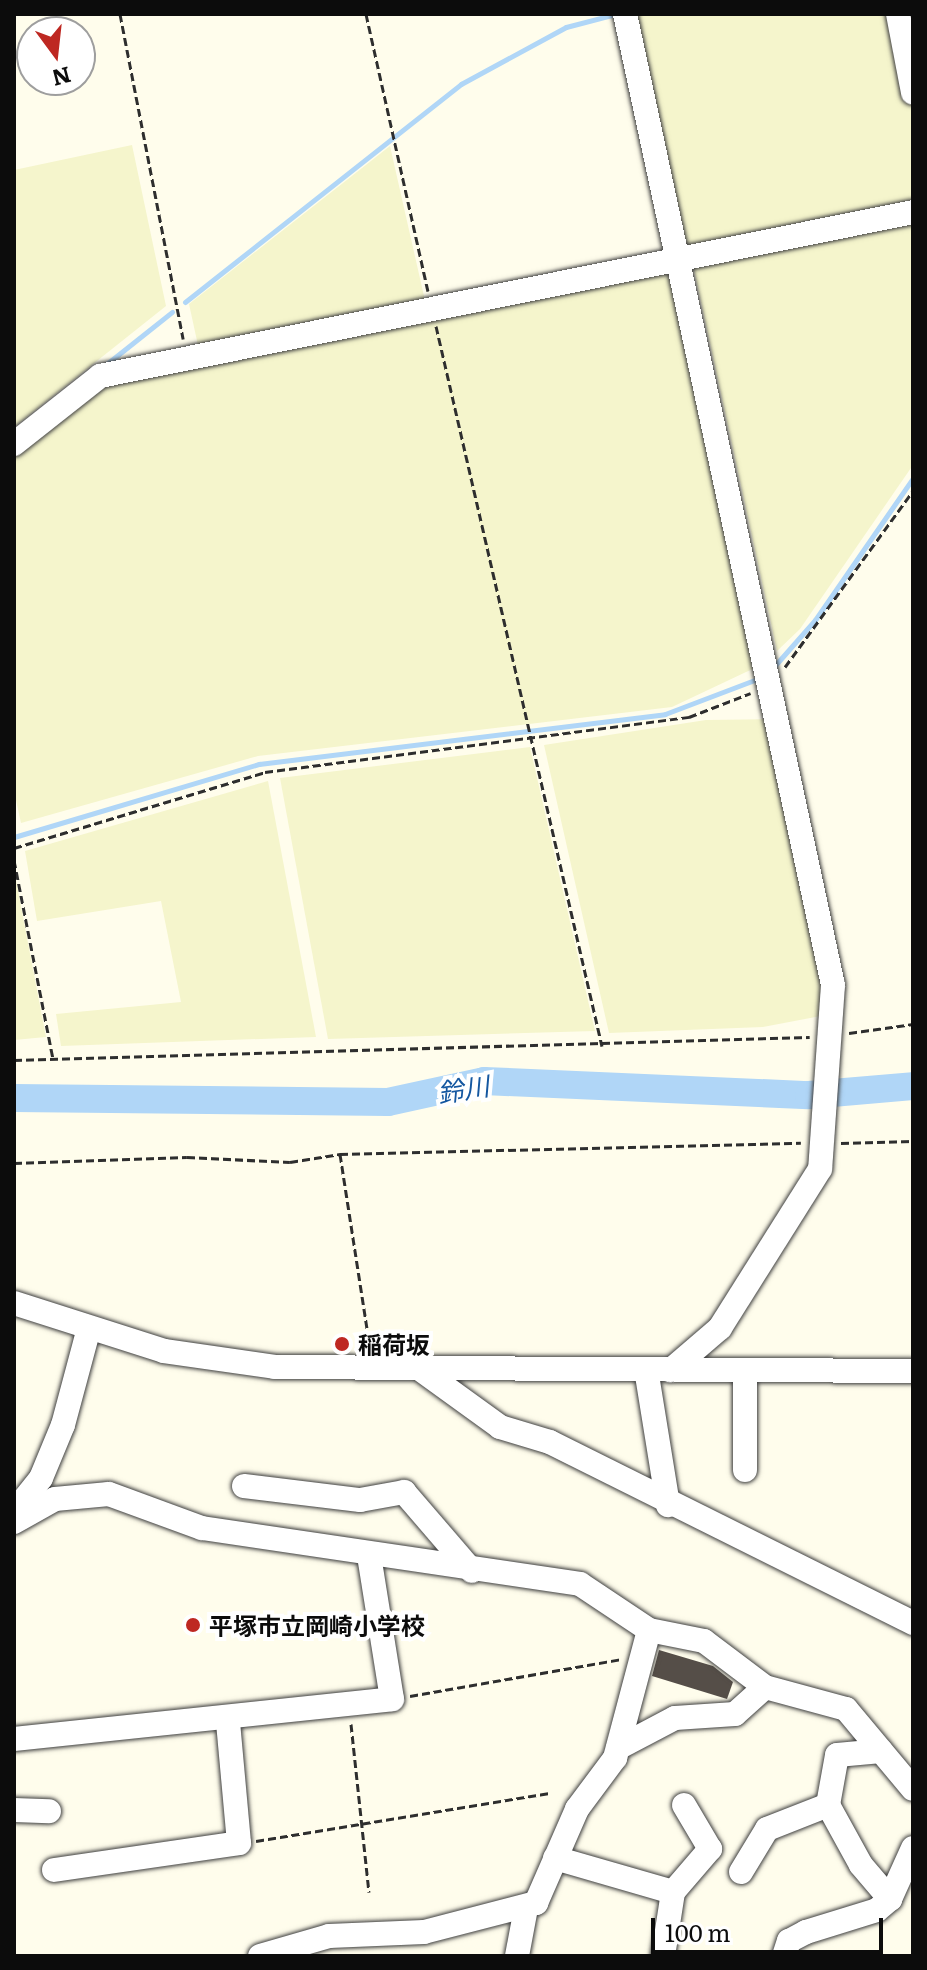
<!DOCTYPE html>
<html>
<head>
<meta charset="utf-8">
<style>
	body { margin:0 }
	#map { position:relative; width:927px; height:1970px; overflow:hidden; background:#fffdec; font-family:Literata,"Noto Sans JP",serif }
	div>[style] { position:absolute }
	.farmland>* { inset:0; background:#f5f5cc }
	.stream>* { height:5px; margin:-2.5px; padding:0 2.5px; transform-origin:2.5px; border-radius:2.5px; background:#b0d6f7 }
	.river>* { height:28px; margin:-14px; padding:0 14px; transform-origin:14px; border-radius:14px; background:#b0d6f7 }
	.building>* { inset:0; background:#554e48 }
	.path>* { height:3px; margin-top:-1.5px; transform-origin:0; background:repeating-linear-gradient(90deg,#2e2e2e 0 8px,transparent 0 12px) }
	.roads { filter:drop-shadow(0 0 2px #3f3f3f) drop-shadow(0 0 2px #3f3f3f) }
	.minor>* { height:24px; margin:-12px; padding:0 12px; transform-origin:12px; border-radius:12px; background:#fff }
	.dots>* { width:22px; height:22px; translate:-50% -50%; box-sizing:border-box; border:4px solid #fff; border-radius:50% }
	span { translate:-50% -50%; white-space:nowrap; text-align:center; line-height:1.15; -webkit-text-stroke:8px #fff; paint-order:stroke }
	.poi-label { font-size:24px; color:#0c0c0c; font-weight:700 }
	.left { translate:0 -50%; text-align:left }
	.water-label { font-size:26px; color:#1457a0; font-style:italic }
	.frame { position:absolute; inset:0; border:16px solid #0c0c0c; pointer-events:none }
	.north { position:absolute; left:16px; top:16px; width:80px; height:80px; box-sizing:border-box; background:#fff; border:2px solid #9e9e9e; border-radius:50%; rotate:165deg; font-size:22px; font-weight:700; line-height:32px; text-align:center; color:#0c0c0c }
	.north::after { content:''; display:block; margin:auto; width:28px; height:36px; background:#be2822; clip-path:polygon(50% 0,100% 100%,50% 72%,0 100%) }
	.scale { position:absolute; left:651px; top:1918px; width:232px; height:36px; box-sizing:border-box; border:4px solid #0c0c0c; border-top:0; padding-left:10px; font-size:24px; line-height:28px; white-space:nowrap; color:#0c0c0c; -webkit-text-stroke:6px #fff; paint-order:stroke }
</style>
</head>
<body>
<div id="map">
	<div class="farmland">
		<i style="clip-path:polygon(636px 14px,895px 14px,913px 105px,913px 206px,688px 252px)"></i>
		<i style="clip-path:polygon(132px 145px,166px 306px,14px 427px,14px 170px)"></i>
		<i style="clip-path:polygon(390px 146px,426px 305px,199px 350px,189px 304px)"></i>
		<i style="clip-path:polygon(913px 217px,913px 465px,800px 629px,777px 651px,693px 265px)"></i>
		<i style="clip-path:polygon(677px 271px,763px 664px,672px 707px,258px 756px,21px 823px,14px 791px,14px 454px,105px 380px)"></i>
		<i style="clip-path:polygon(773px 719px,826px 1015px,763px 1027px,609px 1033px,544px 745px,706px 720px)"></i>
		<i style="clip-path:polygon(530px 747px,595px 1031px,328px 1039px,280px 778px)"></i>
		<i style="clip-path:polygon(268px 781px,316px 1037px,61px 1046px,56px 1014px,181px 1002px,161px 901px,37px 921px,25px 851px)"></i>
		<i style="clip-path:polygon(14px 870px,46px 1037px,14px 1040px)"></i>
	</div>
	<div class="stream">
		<i style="left:185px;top:302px;width:352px;rotate:-38.3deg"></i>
		<i style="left:461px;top:84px;width:119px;rotate:-28.5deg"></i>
		<i style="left:566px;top:27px;width:52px;rotate:-14.6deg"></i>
		<i style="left:104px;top:366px;width:87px;rotate:-38.5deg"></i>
		<i style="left:771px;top:670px;width:67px;rotate:-48.7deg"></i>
		<i style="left:815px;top:620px;width:173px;rotate:-55.4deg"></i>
		<i style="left:14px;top:837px;width:256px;rotate:-16.6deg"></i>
		<i style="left:259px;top:764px;width:409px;rotate:-7deg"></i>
		<i style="left:665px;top:714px;width:102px;rotate:-20.8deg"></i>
	</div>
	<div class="river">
		<i style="left:14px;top:1098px;width:374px;rotate:0.6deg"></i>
		<i style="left:388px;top:1102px;width:98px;rotate:-12.3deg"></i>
		<i style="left:484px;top:1081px;width:325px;rotate:2.5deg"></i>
		<i style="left:809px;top:1095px;width:104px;rotate:-4.9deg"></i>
	</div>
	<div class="building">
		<i style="clip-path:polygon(659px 1650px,713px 1666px,733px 1682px,727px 1699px,652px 1676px)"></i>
	</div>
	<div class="path">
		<i style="left:120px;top:14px;width:331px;rotate:79deg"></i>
		<i style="left:366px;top:14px;width:284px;rotate:77.4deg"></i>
		<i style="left:436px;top:326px;width:739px;rotate:77.02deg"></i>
		<i style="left:785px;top:667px;width:218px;rotate:-54deg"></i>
		<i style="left:14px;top:848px;width:262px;rotate:-16.8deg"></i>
		<i style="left:265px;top:772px;width:428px;rotate:-7.4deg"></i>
		<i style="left:689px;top:717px;width:66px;rotate:-21.2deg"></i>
		<i style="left:14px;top:860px;width:203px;rotate:78.9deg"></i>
		<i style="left:849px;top:1033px;width:65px;rotate:-8deg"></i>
		<i style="left:14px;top:1060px;width:796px;rotate:-1.66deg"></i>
		<i style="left:841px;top:1143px;width:72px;rotate:-1.6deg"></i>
		<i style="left:340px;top:1154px;width:196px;rotate:81.2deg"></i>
		<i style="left:14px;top:1163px;width:173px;rotate:-2deg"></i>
		<i style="left:187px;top:1157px;width:103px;rotate:2.8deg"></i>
		<i style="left:290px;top:1162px;width:51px;rotate:-9.1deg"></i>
		<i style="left:340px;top:1154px;width:461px;rotate:-1.4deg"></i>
		<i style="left:410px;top:1696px;width:216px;rotate:-9.9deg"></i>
		<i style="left:351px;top:1724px;width:169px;rotate:83.9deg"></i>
		<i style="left:256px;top:1841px;width:296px;rotate:-9.3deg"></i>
	</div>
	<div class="roads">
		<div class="minor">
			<i style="left:625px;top:14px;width:993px;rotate:77.91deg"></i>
			<i style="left:833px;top:985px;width:184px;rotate:94deg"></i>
			<i style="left:820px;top:1169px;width:188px;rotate:122.2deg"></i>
			<i style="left:720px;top:1328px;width:65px;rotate:139.4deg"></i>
			<i style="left:898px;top:14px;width:80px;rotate:79.2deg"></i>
			<i style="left:14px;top:444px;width:110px;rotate:-38.3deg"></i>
			<i style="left:100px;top:376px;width:829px;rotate:-11.4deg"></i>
			<i style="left:14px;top:1303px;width:157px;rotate:17.7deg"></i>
			<i style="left:164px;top:1351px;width:112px;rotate:8.2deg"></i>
			<i style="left:275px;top:1367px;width:638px;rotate:0.36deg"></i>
			<i style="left:420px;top:1369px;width:99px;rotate:35.9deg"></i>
			<i style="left:500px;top:1427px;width:52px;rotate:16.7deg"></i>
			<i style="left:550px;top:1442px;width:406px;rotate:26.5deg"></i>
			<i style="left:646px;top:1369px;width:138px;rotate:80.8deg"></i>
			<i style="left:745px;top:1370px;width:100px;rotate:90deg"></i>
			<i style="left:244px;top:1486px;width:117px;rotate:6.9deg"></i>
			<i style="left:360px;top:1500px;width:45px;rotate:-10.3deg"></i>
			<i style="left:404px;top:1492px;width:104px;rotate:49.3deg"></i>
			<i style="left:14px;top:1512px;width:43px;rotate:-51.5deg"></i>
			<i style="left:41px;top:1478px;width:57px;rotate:-67.5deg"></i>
			<i style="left:63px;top:1425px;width:100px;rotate:-75deg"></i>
			<i style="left:14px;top:1522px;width:47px;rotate:-29.3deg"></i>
			<i style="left:55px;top:1499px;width:54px;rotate:-5.3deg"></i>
			<i style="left:109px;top:1494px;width:99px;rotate:20.1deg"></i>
			<i style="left:202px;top:1528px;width:382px;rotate:8.4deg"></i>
			<i style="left:580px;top:1584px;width:83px;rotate:33.7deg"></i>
			<i style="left:649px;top:1630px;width:56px;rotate:11.3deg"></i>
			<i style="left:704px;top:1641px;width:76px;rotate:37deg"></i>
			<i style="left:765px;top:1687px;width:84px;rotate:15.2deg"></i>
			<i style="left:846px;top:1709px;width:104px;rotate:50.1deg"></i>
			<i style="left:14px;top:1739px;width:380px;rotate:-6deg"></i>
			<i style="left:392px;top:1699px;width:146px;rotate:-99.1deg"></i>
			<i style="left:618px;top:1748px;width:64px;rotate:-27.8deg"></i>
			<i style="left:675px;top:1718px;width:60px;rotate:-3.8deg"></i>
			<i style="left:735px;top:1714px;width:40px;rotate:-42deg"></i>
			<i style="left:881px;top:1751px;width:44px;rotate:174.8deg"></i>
			<i style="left:837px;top:1755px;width:51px;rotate:100.2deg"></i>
			<i style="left:828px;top:1805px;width:68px;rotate:61.2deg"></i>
			<i style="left:861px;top:1865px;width:45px;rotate:49.5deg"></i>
			<i style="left:14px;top:1810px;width:35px;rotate:2deg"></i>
			<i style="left:555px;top:1858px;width:123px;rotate:16.1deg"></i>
			<i style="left:54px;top:1870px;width:187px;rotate:-8.3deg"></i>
			<i style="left:239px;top:1843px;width:122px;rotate:-95.2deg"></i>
			<i style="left:741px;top:1872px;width:50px;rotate:-58.8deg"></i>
			<i style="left:767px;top:1829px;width:66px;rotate:-21.5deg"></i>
			<i style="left:260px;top:1956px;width:72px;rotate:-16.2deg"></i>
			<i style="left:329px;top:1936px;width:95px;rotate:-2.4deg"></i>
			<i style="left:424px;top:1932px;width:116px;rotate:-14.5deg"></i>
			<i style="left:536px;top:1903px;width:103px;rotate:-66.4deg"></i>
			<i style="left:577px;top:1809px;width:64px;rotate:-53.3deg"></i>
			<i style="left:615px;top:1758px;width:132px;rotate:-75.1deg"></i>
			<i style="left:517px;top:1956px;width:49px;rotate:-79.4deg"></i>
			<i style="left:663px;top:1956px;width:65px;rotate:-81.1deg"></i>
			<i style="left:673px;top:1892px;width:57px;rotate:-49.3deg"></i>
			<i style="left:710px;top:1849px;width:51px;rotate:-120.6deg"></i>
			<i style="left:784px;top:1956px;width:16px;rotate:-72deg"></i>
			<i style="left:789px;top:1941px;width:19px;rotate:-28deg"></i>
			<i style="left:806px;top:1932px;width:74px;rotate:-17.2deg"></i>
			<i style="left:877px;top:1910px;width:17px;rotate:-40deg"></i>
			<i style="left:890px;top:1899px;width:56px;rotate:-65.7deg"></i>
		</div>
	</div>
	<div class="dots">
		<i style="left:342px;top:1344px;background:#be2822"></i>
		<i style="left:193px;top:1625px;background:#be2822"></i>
	</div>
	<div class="poi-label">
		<span class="left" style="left:358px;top:1344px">稲荷坂</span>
		<span class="left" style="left:209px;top:1625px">平塚市立岡崎小学校</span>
	</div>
	<div class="water-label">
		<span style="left:463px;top:1088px;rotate:-9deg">鈴川</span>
	</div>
	<div class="frame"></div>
	<div class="north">N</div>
	<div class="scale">100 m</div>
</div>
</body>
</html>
